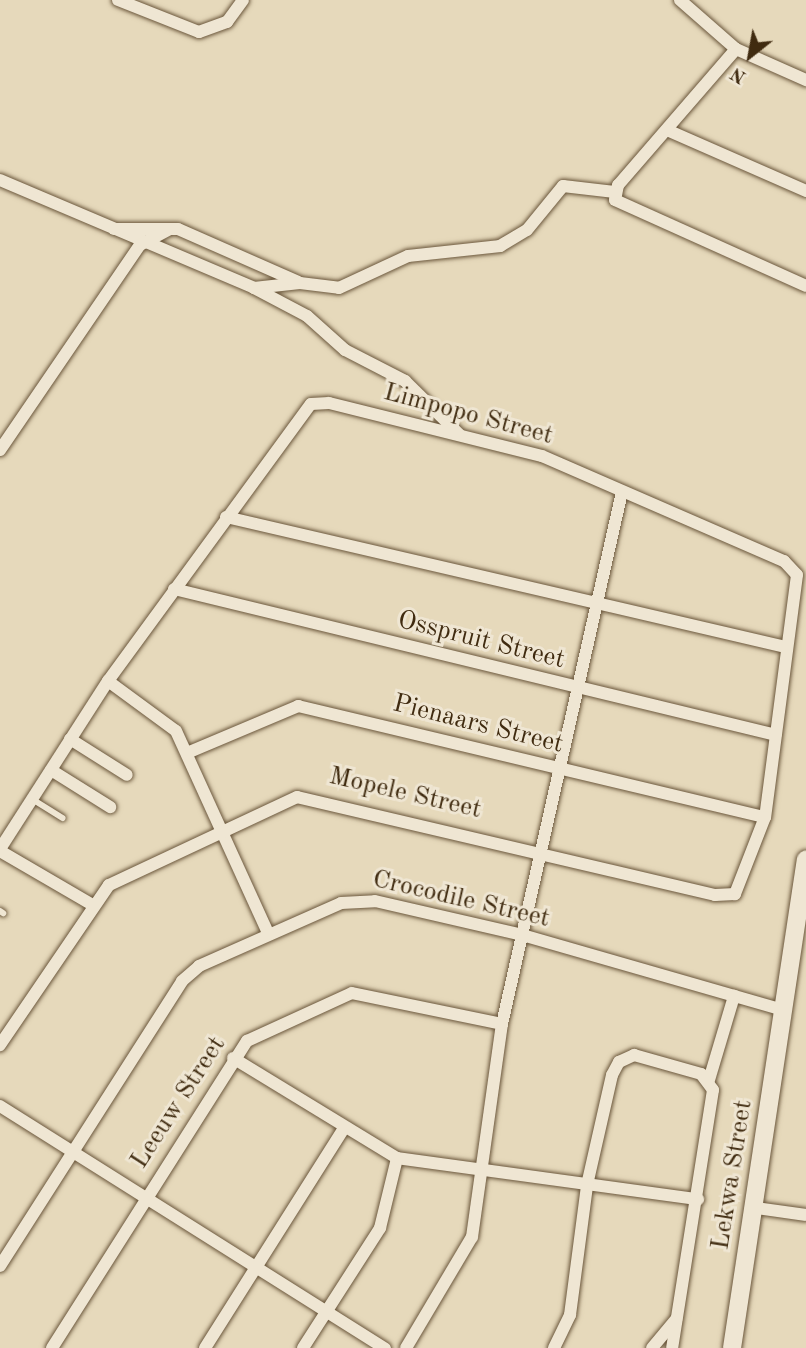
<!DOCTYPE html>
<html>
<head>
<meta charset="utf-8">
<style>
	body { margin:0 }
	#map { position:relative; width:806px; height:1348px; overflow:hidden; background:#e6d9bb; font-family:"Old Standard TT",serif }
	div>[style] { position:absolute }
	.roads { filter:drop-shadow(0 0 2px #6a563b) drop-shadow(0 0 2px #6a563b) }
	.lane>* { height:6px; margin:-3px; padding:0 3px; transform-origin:3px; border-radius:3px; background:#efe6d3 }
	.street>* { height:12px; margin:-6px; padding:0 6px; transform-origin:6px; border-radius:6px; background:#efe6d3 }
	.secondary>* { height:18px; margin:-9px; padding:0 9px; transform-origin:9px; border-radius:9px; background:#efe6d3 }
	span { translate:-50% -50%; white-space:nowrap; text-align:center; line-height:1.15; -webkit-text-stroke:6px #efe6d3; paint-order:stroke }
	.street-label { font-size:26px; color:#402b10 }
	.north { position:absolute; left:715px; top:21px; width:70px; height:70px; -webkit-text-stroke:5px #efe6d3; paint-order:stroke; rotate:211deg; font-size:19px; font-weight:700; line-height:28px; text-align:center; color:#402b10 }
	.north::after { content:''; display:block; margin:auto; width:24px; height:32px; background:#402b10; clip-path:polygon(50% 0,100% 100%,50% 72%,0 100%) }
</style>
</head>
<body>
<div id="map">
	<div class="roads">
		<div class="lane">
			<i style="left:32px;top:799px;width:36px;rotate:32deg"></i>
			<i style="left:0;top:911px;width:4px;rotate:34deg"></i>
		</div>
		<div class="street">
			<i style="left:118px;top:0;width:87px;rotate:21.6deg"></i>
			<i style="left:199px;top:32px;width:30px;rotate:-20deg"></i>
			<i style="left:227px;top:22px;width:27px;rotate:-54deg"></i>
			<i style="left:680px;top:0;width:74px;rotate:41.2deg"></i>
			<i style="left:736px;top:49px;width:77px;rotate:23.9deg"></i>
			<i style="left:736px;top:49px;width:180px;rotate:130.9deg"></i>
			<i style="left:618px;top:185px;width:15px;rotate:101deg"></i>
			<i style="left:615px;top:200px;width:209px;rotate:24.2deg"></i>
			<i style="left:667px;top:130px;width:152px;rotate:23.7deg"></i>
			<i style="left:0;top:180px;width:276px;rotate:23deg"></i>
			<i style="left:254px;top:288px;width:46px;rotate:-6.2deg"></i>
			<i style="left:300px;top:283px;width:39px;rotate:7deg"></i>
			<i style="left:339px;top:288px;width:76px;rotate:-24.9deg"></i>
			<i style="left:408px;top:256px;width:93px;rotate:-6.2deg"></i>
			<i style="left:500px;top:246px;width:31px;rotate:-31deg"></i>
			<i style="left:527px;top:230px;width:57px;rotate:-50.7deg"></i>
			<i style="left:563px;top:186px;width:52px;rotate:6.6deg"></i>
			<i style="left:114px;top:229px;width:64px"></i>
			<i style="left:178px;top:229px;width:131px;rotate:23.8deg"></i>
			<i style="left:254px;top:288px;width:60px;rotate:27.8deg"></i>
			<i style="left:307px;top:316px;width:51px;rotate:41.8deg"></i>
			<i style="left:345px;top:350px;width:68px;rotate:27.3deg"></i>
			<i style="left:405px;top:381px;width:76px;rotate:44.5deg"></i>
			<i style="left:0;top:450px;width:248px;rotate:-55.7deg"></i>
			<i style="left:140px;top:245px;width:34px;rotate:-28deg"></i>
			<i style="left:226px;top:517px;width:575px;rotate:13.07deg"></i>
			<i style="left:174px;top:589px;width:619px;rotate:13.63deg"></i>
			<i style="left:108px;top:681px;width:84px;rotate:36.3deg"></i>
			<i style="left:176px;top:731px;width:222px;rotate:65.5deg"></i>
			<i style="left:70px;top:739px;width:67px;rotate:32.3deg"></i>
			<i style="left:187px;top:753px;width:121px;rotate:-22.9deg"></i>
			<i style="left:298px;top:706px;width:480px;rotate:13.4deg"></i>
			<i style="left:51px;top:770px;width:70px;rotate:32.1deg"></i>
			<i style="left:0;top:849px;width:200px;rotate:-57.3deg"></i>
			<i style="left:108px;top:681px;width:343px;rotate:-53.8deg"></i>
			<i style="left:311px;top:404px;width:18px;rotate:-3deg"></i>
			<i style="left:329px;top:403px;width:219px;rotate:14deg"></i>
			<i style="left:542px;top:456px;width:264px;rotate:23.5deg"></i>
			<i style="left:784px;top:561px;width:19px;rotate:47deg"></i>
			<i style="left:797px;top:575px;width:244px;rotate:97.5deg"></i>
			<i style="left:765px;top:817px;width:83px;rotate:111.3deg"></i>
			<i style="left:735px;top:894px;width:20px;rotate:177deg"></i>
			<i style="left:715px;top:895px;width:429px;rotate:-166.8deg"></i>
			<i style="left:297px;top:797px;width:208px;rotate:154.9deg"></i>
			<i style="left:109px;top:885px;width:194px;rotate:124.3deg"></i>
			<i style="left:0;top:851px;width:105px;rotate:30.2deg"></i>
			<i style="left:233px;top:1058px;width:192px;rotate:31.4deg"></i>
			<i style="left:397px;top:1158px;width:304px;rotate:7.8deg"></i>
			<i style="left:709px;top:1080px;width:88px;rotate:-73.4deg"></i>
			<i style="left:0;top:1106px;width:455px;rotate:32.2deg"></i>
			<i style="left:756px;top:1208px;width:50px;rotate:8deg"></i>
			<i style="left:0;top:1266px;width:338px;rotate:-57.4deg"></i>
			<i style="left:182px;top:981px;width:23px;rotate:-41deg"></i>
			<i style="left:199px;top:966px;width:155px;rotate:-23.9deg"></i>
			<i style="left:341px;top:903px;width:34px;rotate:-3deg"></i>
			<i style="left:375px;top:901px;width:151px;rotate:13deg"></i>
			<i style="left:522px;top:935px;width:273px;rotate:16deg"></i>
			<i style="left:52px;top:1348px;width:364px;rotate:-57.6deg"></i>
			<i style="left:247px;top:1041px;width:115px;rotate:-24.6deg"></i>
			<i style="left:352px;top:993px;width:153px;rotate:11.7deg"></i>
			<i style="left:205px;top:1348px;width:258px;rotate:-57.7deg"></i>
			<i style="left:303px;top:1348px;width:143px;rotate:-57.3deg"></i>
			<i style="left:380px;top:1228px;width:72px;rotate:-76.3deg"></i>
			<i style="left:406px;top:1348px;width:129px;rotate:-59.3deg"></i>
			<i style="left:472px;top:1237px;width:215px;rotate:-82deg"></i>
			<i style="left:502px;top:1024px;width:545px;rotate:-77.29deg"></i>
			<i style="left:554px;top:1348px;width:37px;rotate:-64deg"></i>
			<i style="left:570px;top:1315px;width:131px;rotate:-82.5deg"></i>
			<i style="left:587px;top:1185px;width:113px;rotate:-77.2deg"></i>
			<i style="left:612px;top:1075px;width:15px;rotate:-62deg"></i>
			<i style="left:619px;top:1062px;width:17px;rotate:-25deg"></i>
			<i style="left:634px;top:1055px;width:70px;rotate:15.8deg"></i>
			<i style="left:701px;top:1074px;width:20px;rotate:53deg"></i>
			<i style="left:713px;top:1090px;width:261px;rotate:99deg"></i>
			<i style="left:652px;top:1348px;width:38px;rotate:-50deg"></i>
		</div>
		<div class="secondary">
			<i style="left:732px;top:1348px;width:494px;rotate:-81.4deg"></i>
		</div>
	</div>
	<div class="street-label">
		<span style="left:468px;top:415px;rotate:15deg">Limpopo Street</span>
		<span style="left:481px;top:641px;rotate:14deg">Osspruit Street</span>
		<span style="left:478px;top:725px;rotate:14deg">Pienaars Street</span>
		<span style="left:405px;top:794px;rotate:13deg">Mopele Street</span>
		<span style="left:461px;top:900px;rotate:13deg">Crocodile Street</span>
		<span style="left:179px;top:1103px;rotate:-57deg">Leeuw Street</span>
		<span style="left:733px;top:1175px;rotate:-81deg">Lekwa Street</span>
	</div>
	<div class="north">N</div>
</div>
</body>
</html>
